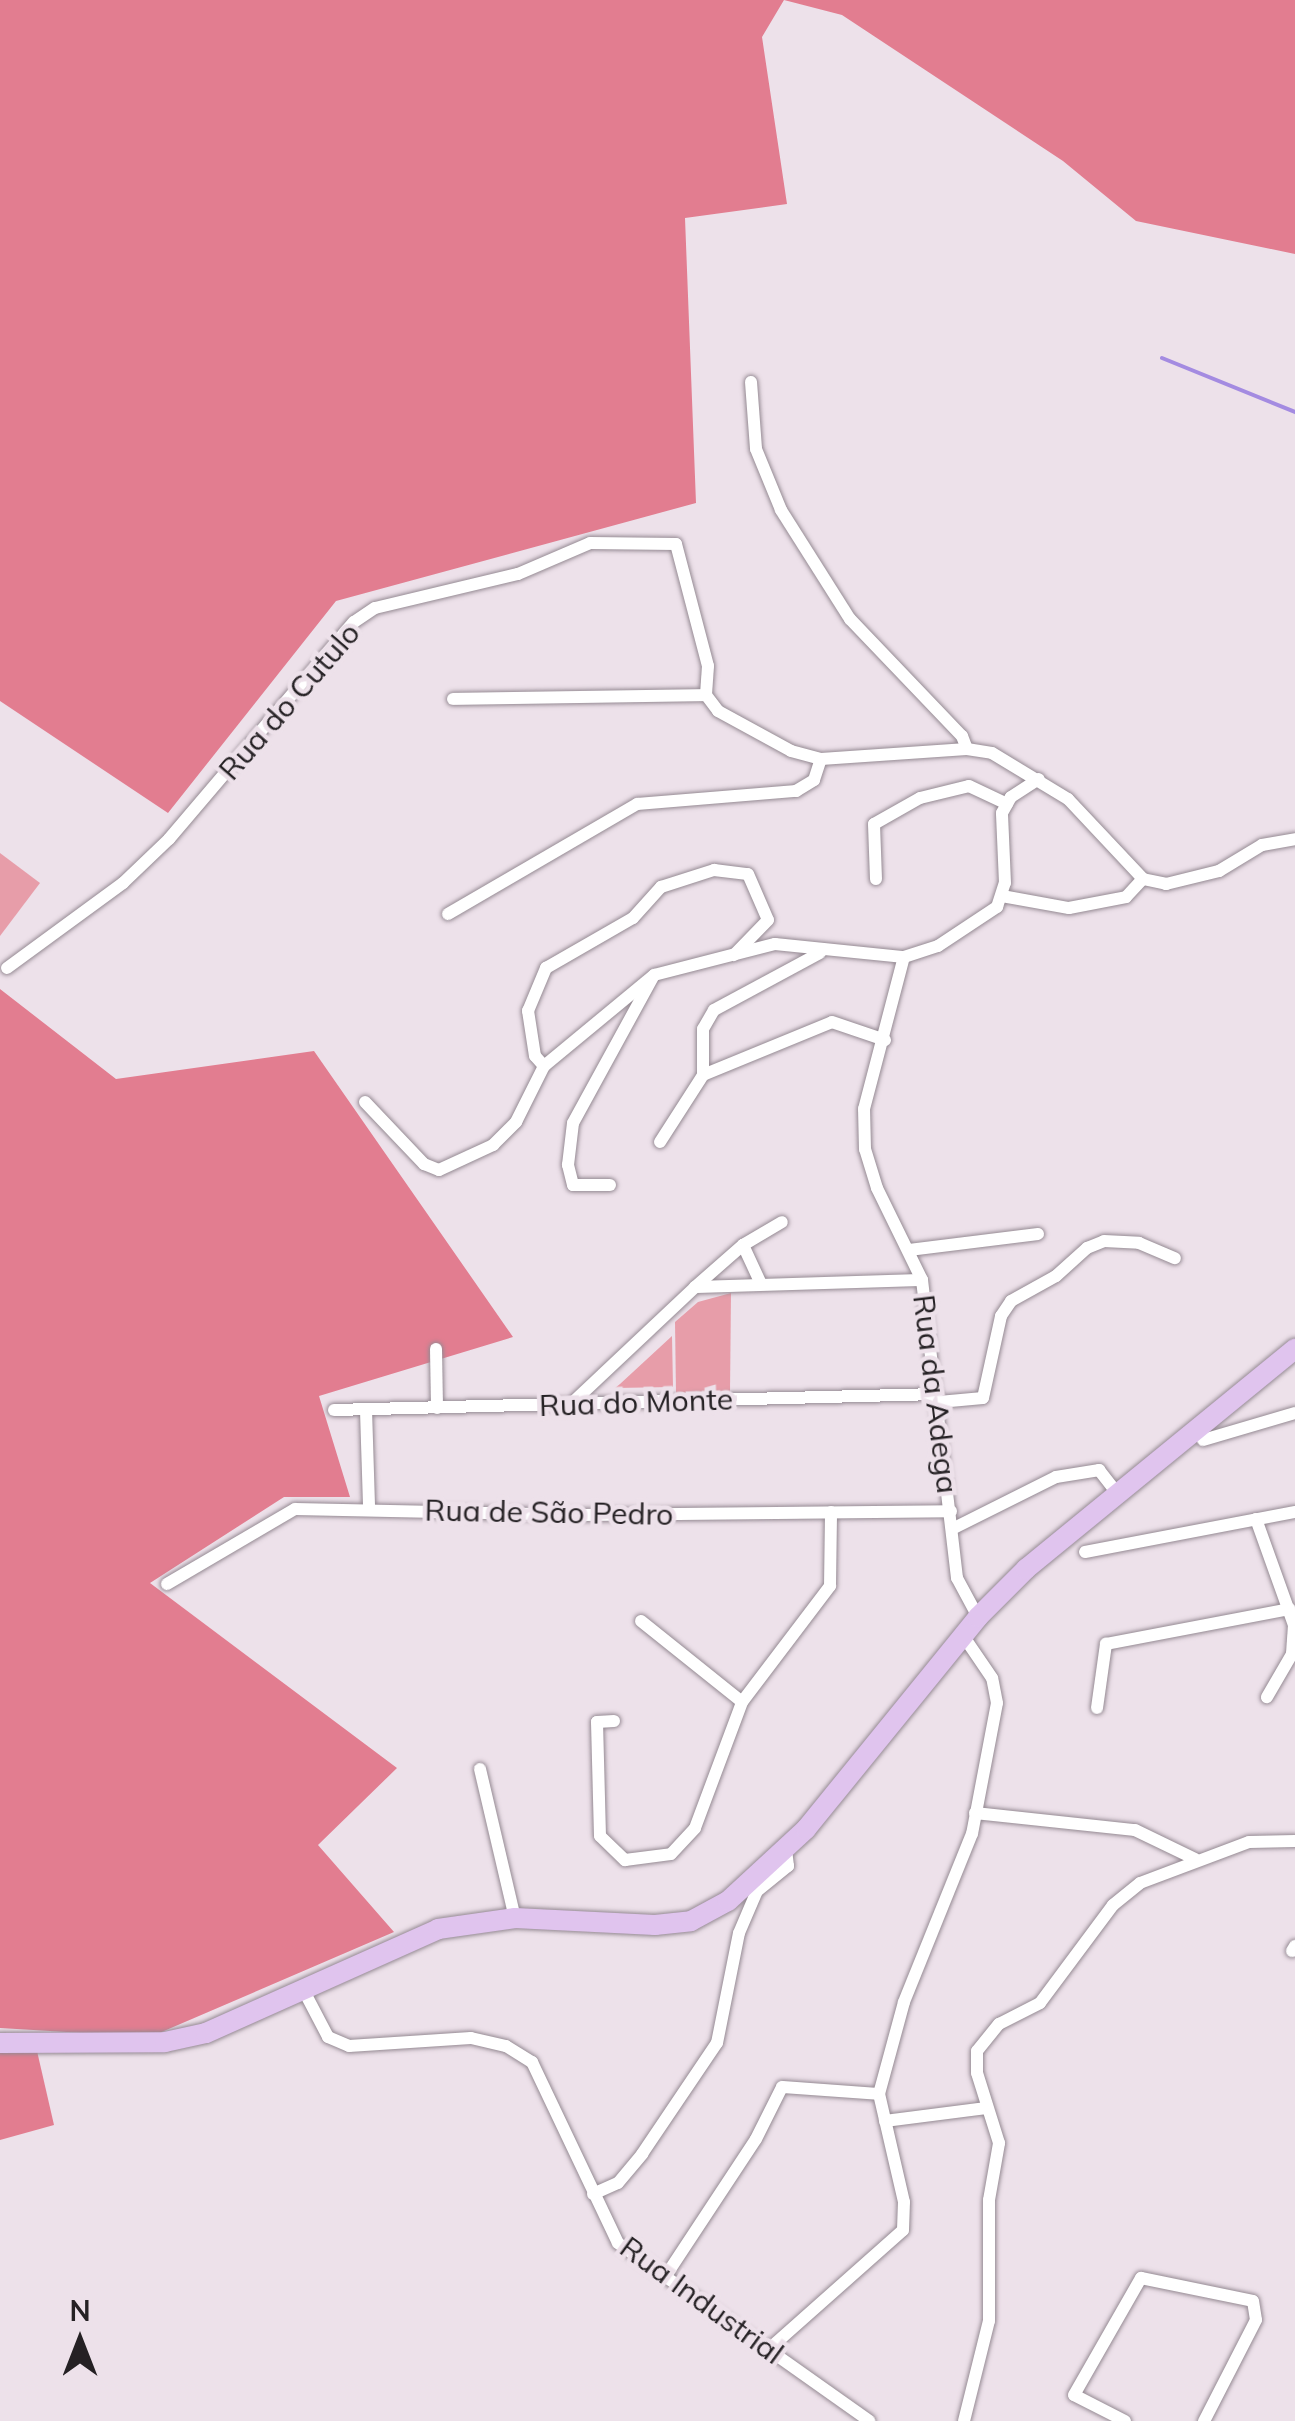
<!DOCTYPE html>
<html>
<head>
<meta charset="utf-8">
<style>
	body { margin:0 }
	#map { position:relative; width:1295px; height:2421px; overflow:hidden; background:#ede1ea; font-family:Mulish,sans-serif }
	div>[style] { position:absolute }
	.green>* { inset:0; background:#e79da9 }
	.forest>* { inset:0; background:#e27d90 }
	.stream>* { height:4px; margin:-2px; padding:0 2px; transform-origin:2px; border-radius:2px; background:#a48be1 }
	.roads { filter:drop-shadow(0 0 2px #958a93) drop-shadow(0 0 2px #958a93) }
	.street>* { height:12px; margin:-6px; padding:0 6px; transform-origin:6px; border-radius:6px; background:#fff }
	.primary>* { height:20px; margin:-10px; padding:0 10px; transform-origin:10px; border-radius:10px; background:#e0c4ee }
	span { translate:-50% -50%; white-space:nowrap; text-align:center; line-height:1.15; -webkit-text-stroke:9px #ede1ea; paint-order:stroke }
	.street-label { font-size:30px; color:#252124 }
	.north { position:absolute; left:30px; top:2291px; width:100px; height:100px; -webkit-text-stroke:8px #ede1ea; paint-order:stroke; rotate:0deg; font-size:28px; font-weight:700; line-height:40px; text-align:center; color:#252124 }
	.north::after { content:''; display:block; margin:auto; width:35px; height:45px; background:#252124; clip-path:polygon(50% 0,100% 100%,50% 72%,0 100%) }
</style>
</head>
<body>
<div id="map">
	<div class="green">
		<i style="clip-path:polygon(0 853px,40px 883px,0 936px)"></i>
		<i style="clip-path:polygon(731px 1293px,730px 1392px,676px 1393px,675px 1322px,698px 1302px)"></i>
		<i style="clip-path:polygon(672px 1336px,673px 1387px,615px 1388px,620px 1384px)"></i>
	</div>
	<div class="forest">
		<i style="clip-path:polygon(0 0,1295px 0,1295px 254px,1136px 221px,1063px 161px,842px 15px,784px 0,762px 37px,787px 204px,685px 218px,696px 503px,336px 601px,168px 813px,0 701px)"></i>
		<i style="clip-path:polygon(0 989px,116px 1079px,314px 1051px,513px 1337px,319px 1396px,350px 1497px,284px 1497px,150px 1583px,397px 1768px,318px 1845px,394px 1932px,150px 2037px,0 2028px)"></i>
		<i style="clip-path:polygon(0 2049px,37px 2051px,54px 2125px,0 2140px)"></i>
	</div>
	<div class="stream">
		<i style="left:1162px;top:358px;width:144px;rotate:22.1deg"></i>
	</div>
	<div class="roads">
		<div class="street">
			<i style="left:751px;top:382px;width:67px;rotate:85.7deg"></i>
			<i style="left:756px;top:449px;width:66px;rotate:67.7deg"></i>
			<i style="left:781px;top:510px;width:129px;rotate:57.7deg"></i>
			<i style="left:850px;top:619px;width:162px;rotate:46.3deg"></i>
			<i style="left:962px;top:736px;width:14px;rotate:69deg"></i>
			<i style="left:453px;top:699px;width:253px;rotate:-0.9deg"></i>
			<i style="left:876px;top:879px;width:55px;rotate:-92.1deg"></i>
			<i style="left:874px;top:824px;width:53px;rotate:-29.5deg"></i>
			<i style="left:920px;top:798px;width:50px;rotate:-13.8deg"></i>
			<i style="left:969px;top:786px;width:42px;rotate:25.3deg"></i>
			<i style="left:1002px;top:896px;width:68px;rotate:10.2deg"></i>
			<i style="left:1069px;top:908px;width:58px;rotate:-10.9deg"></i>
			<i style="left:1126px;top:897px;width:25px;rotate:-47deg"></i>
			<i style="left:448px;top:914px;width:219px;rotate:-30.2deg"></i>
			<i style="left:637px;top:804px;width:160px;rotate:-4.7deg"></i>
			<i style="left:796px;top:791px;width:21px;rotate:-31deg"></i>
			<i style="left:814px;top:780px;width:22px;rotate:-72deg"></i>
			<i style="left:7px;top:968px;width:144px;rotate:-36.2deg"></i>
			<i style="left:123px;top:883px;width:64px;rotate:-43.7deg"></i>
			<i style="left:169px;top:839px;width:285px;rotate:-49.6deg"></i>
			<i style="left:354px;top:622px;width:25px;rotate:-34deg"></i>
			<i style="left:375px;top:608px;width:147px;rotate:-13.4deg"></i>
			<i style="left:518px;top:574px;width:78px;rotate:-23.3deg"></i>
			<i style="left:590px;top:543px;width:86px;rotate:0.7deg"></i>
			<i style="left:676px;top:544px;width:126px;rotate:75.3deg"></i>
			<i style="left:708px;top:666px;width:29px;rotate:94deg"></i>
			<i style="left:706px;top:695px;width:20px;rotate:53deg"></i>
			<i style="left:718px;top:711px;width:83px;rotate:28.7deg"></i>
			<i style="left:791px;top:751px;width:31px;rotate:15deg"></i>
			<i style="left:821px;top:759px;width:146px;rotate:-3.9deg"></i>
			<i style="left:967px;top:749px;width:25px;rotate:9deg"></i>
			<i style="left:992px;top:753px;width:89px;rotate:31.2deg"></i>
			<i style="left:1068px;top:799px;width:110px;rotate:46.8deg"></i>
			<i style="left:1143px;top:879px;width:24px;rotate:12deg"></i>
			<i style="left:1166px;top:884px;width:55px;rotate:-13.8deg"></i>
			<i style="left:1219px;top:871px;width:50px;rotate:-31.2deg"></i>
			<i style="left:1262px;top:845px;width:34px;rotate:-10deg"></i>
			<i style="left:544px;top:1066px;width:13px;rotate:-132deg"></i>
			<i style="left:535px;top:1056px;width:46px;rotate:-98.8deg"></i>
			<i style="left:528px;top:1011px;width:47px;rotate:-67.3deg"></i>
			<i style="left:546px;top:968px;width:100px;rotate:-29.9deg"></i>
			<i style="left:633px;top:918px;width:42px;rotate:-47.9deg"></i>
			<i style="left:661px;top:887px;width:56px;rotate:-17.8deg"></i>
			<i style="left:714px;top:870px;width:34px;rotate:7deg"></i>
			<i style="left:748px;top:874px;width:50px;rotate:66.5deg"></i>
			<i style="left:768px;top:920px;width:49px;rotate:134.2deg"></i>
			<i style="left:703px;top:1075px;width:139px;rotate:-22.3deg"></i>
			<i style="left:832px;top:1022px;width:56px;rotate:18.8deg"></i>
			<i style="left:365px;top:1102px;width:86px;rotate:46.4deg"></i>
			<i style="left:424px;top:1164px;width:16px;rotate:22deg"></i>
			<i style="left:439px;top:1170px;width:60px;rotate:-24.8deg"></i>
			<i style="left:493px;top:1145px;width:33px;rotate:-45deg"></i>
			<i style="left:516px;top:1122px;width:63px;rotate:-63.4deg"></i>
			<i style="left:544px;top:1066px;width:143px;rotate:-39.6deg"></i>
			<i style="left:654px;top:975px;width:125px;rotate:-14.4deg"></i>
			<i style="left:775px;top:944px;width:130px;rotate:5.8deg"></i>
			<i style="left:660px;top:1142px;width:80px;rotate:-57.3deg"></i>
			<i style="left:703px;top:1075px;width:46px;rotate:-90deg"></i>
			<i style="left:703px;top:1029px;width:22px;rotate:-60deg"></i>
			<i style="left:714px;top:1010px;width:120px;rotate:-28.3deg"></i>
			<i style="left:610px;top:1185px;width:37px;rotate:180deg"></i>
			<i style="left:573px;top:1185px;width:21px;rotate:-104deg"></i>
			<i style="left:568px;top:1165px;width:42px;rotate:-83.2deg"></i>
			<i style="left:573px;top:1123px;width:166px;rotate:-61.3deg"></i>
			<i style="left:743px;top:1245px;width:45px;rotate:-30.5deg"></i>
			<i style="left:909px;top:1250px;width:130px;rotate:-7.1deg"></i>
			<i style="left:695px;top:1287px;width:64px;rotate:-41.2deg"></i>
			<i style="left:743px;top:1245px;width:43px;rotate:65.2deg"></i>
			<i style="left:436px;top:1349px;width:59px;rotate:89deg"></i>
			<i style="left:939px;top:1402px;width:44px;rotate:-5.2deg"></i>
			<i style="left:983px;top:1398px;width:84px;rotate:-77.6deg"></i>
			<i style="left:1001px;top:1316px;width:18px;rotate:-56deg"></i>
			<i style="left:1011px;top:1301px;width:51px;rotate:-29.1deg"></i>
			<i style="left:1056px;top:1276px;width:42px;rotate:-42.1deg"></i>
			<i style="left:1087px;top:1248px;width:18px;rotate:-22deg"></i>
			<i style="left:1104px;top:1241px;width:35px;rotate:3deg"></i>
			<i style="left:1139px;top:1243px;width:39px;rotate:23deg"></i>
			<i style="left:571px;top:1404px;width:170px;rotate:-43.3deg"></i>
			<i style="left:695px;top:1287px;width:227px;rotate:-1.8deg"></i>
			<i style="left:334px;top:1410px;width:603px;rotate:-1.52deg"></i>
			<i style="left:366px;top:1410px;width:98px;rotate:88.2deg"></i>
			<i style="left:1203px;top:1440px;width:96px;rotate:-16.4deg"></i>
			<i style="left:1256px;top:1519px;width:113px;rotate:70.3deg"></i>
			<i style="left:1294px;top:1625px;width:29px;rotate:94deg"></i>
			<i style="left:1292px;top:1654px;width:50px;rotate:120.2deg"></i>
			<i style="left:952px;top:1529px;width:116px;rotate:-26.6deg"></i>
			<i style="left:1056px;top:1477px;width:44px;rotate:-9.2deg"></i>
			<i style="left:1099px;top:1470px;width:28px;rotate:52deg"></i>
			<i style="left:1085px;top:1552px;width:214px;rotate:-10.8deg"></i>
			<i style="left:167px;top:1584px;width:148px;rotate:-30.4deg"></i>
			<i style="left:295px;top:1509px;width:286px;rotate:1.2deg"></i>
			<i style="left:581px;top:1515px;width:370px;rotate:-0.6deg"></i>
			<i style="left:978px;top:1617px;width:44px;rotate:-118.3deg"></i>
			<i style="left:957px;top:1578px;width:300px;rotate:-96.7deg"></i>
			<i style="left:922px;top:1280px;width:102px;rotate:-116.1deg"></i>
			<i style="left:877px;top:1188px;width:41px;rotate:-107.1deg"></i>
			<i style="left:865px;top:1149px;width:40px;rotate:-91.4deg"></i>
			<i style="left:864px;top:1109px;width:157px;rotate:-75.3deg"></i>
			<i style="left:904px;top:957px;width:36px;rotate:-18deg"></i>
			<i style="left:938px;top:946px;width:71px;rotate:-33.5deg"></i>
			<i style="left:997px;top:907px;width:25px;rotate:-72deg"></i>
			<i style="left:1005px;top:883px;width:70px;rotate:-92.5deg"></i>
			<i style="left:1002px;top:813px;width:18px;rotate:-61deg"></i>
			<i style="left:1011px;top:797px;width:33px;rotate:-33deg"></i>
			<i style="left:641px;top:1621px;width:129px;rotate:38.7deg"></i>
			<i style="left:1097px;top:1708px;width:65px;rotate:-82deg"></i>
			<i style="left:1106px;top:1644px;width:187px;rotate:-10.8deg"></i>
			<i style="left:614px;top:1721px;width:17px;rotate:177deg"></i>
			<i style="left:597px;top:1722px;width:114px;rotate:88.5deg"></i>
			<i style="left:600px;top:1836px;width:35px;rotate:44deg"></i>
			<i style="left:625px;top:1860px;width:46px;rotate:-7.4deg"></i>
			<i style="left:671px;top:1854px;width:35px;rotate:-47deg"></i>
			<i style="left:695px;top:1828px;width:134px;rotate:-69.5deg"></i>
			<i style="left:742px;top:1702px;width:146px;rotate:-52.8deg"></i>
			<i style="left:830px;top:1586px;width:74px;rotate:-89.2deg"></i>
			<i style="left:480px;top:1769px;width:153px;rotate:76.8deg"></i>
			<i style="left:975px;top:1813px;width:161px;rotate:6.1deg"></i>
			<i style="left:1135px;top:1830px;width:67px;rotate:25.8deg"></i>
			<i style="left:1292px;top:1951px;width:6px;rotate:-59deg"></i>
			<i style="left:304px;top:1991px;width:52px;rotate:62.4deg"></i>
			<i style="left:328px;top:2037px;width:23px;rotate:23deg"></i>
			<i style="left:349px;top:2046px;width:122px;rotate:-3.8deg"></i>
			<i style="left:471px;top:2038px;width:36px;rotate:13deg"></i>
			<i style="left:506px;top:2046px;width:31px;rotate:32deg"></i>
			<i style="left:532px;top:2062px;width:200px;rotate:64.6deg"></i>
			<i style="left:618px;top:2243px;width:308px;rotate:35.3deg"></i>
			<i style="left:885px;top:2121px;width:102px;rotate:-7.3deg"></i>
			<i style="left:593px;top:2194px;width:27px;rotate:-24deg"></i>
			<i style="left:618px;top:2183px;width:38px;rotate:-50deg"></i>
			<i style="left:642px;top:2154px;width:134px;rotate:-56deg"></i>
			<i style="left:717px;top:2043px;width:112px;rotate:-78.7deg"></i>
			<i style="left:739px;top:1933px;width:46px;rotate:-66.8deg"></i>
			<i style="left:757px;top:1891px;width:40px;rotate:-39deg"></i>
			<i style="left:788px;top:1866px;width:16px;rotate:-97deg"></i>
			<i style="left:665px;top:2277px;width:165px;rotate:-56.6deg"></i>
			<i style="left:756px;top:2139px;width:58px;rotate:-63.4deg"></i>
			<i style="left:782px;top:2087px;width:97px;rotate:4.1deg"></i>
			<i style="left:769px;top:2349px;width:179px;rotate:-41.6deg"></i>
			<i style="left:903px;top:2230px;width:28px;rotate:-88deg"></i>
			<i style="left:904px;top:2202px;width:111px;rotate:-103deg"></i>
			<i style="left:879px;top:2094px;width:95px;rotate:-74.8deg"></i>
			<i style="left:904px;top:2002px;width:181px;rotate:-68deg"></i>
			<i style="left:972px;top:1834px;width:133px;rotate:-79.2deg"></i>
			<i style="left:997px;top:1703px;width:25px;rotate:-101deg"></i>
			<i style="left:992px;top:1678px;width:50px;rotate:-124.3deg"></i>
			<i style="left:964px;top:2421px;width:103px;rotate:-76deg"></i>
			<i style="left:989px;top:2321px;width:121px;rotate:-90deg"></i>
			<i style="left:989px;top:2200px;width:58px;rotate:-80deg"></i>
			<i style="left:999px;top:2143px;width:73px;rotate:-107.4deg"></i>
			<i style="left:977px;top:2073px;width:22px;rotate:-90deg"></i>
			<i style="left:977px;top:2051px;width:35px;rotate:-51deg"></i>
			<i style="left:999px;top:2024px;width:46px;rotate:-27.1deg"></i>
			<i style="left:1040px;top:2003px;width:122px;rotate:-53.3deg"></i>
			<i style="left:1113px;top:1905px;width:35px;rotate:-39deg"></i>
			<i style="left:1140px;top:1883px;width:116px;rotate:-20.6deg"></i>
			<i style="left:1249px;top:1842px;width:46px;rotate:-1.2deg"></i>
			<i style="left:1125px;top:2421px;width:57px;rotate:-153deg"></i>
			<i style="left:1074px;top:2395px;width:135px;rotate:-60.2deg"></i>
			<i style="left:1141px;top:2278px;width:114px;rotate:11.6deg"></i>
			<i style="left:1253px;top:2301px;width:19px;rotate:81deg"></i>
			<i style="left:1256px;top:2320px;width:114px;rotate:117.2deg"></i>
		</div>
		<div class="primary">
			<i style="left:0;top:2043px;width:165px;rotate:-0.3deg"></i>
			<i style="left:165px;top:2042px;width:42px;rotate:-12.4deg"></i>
			<i style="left:206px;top:2033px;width:254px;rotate:-24.1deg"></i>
			<i style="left:438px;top:1929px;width:78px;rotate:-8.1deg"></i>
			<i style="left:515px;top:1918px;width:140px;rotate:2.9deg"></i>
			<i style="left:655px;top:1925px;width:36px;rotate:-6deg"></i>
			<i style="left:691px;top:1921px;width:42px;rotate:-28.4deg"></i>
			<i style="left:728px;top:1901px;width:106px;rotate:-42.7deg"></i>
			<i style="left:806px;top:1829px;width:273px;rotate:-50.9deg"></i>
			<i style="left:978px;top:1617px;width:68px;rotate:-45deg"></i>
			<i style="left:1026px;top:1569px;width:348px;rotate:-39.3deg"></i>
		</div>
	</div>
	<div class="street-label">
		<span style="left:289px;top:701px;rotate:-49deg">Rua do Cutulo</span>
		<span style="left:936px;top:1394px;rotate:83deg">Rua da Adega</span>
		<span style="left:636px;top:1402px;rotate:-2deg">Rua do Monte</span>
		<span style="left:549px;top:1512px;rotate:1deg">Rua de São Pedro</span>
		<span style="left:702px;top:2300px;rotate:36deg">Rua Industrial</span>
	</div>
	<div class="north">N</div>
</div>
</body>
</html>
